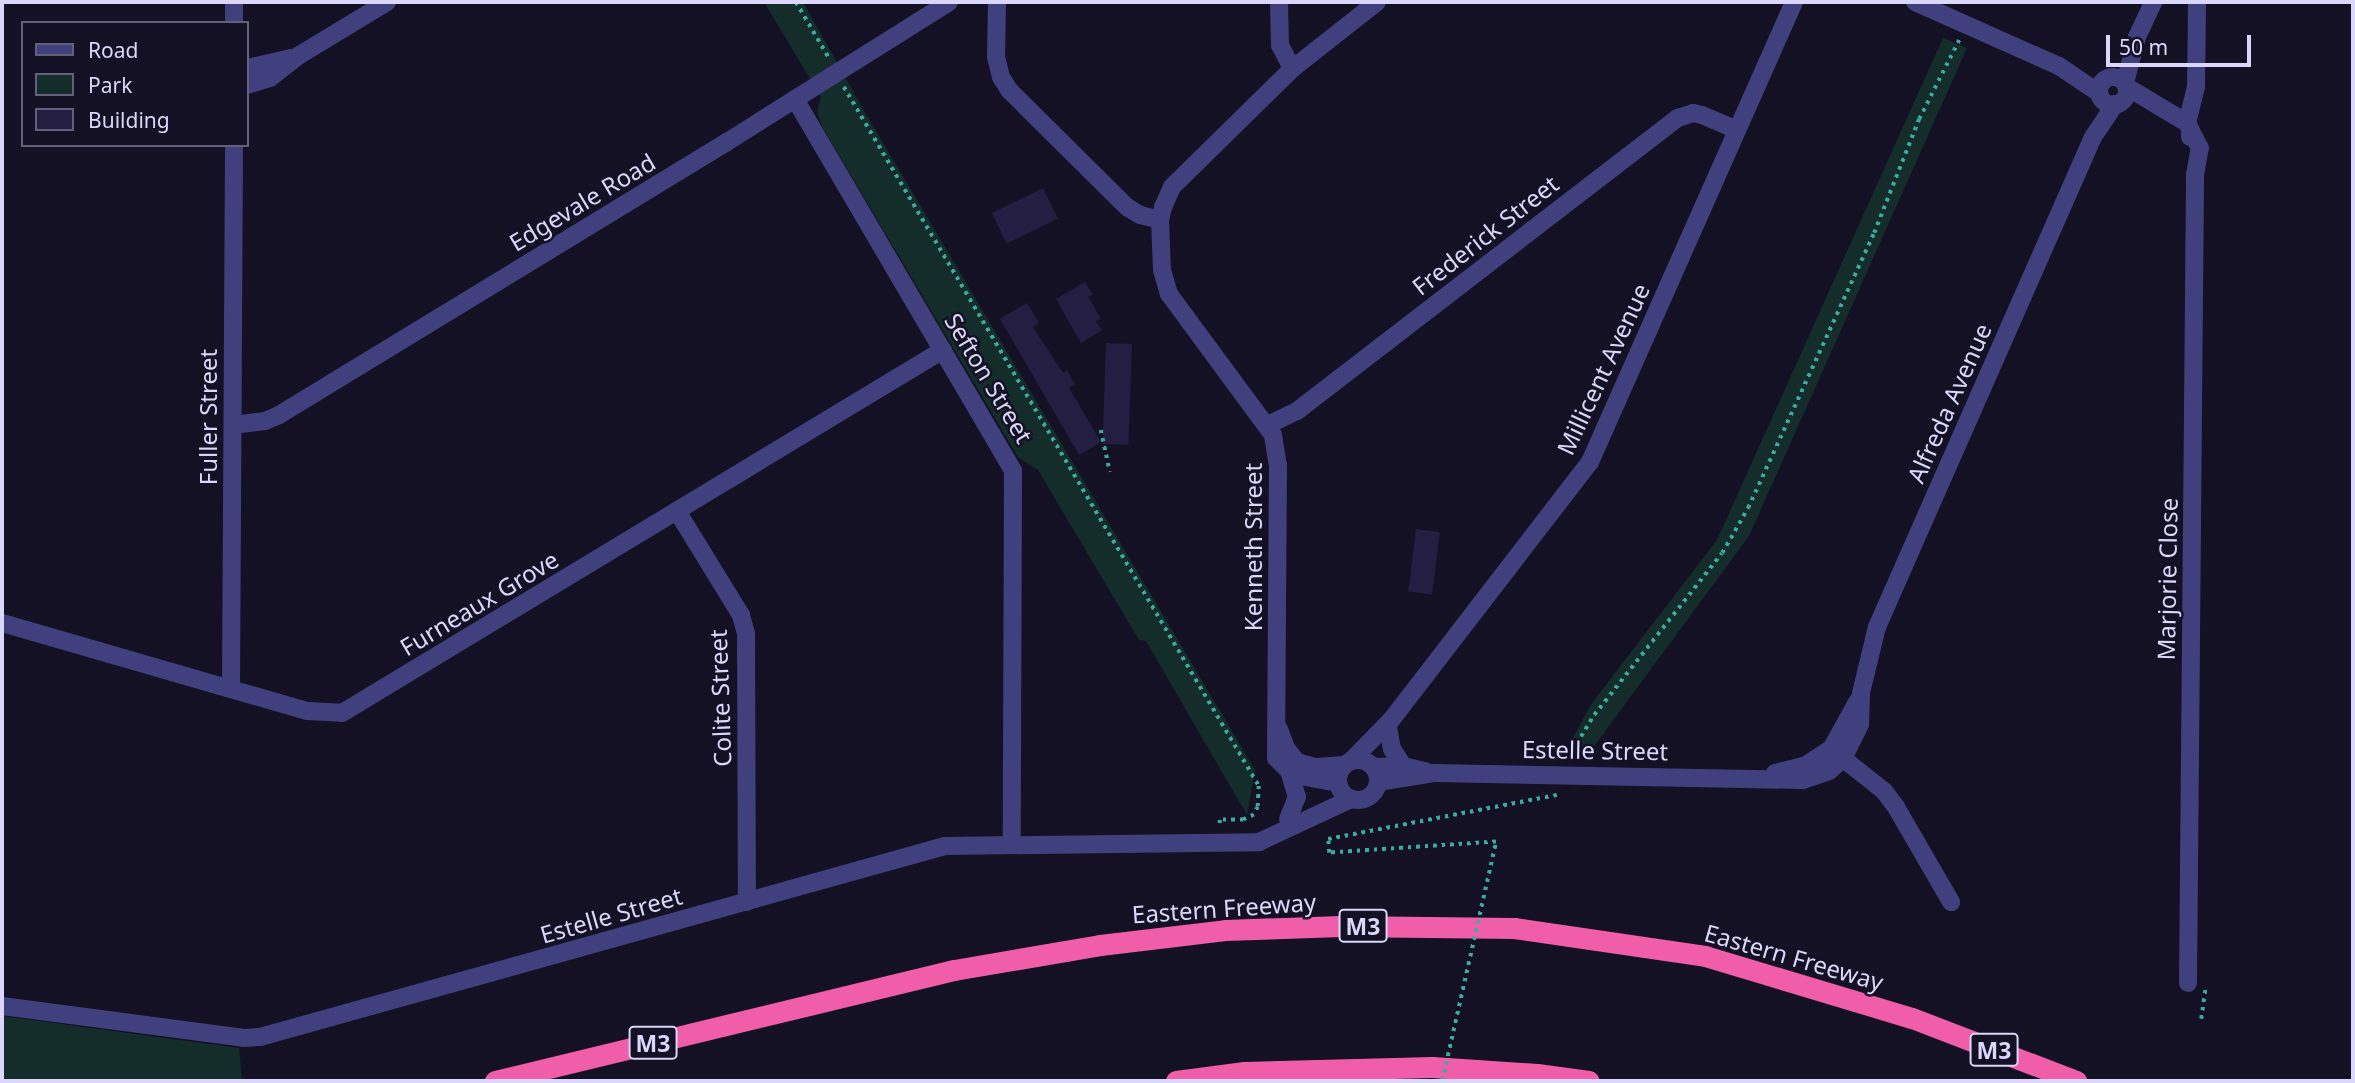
<!DOCTYPE html>
<html>
<head>
<meta charset="utf-8">
<style>
	body { margin:0 }
	#map { position:relative; width:2355px; height:1083px; overflow:hidden; background:#131123; font-family:"Noto Sans",sans-serif }
	div>[style] { position:absolute }
	.green>* { inset:0; background:#142d2b }
	.building>* { inset:0; background:#241e43; transform-origin:0 0 }
	.path>* { height:3.5px; margin-top:-1.75px; transform-origin:0; background:repeating-linear-gradient(90deg,#3aaca1 0 3.5px,transparent 0 8.5px) }
	.minor>* { height:18px; margin:-9px; padding:0 9px; transform-origin:9px; border-radius:9px; background:#40407e }
	.minor>.ring { margin:-9px; padding:0; box-sizing:content-box; background:none; border:18px solid #40407e; border-radius:50% }
	.motorway>* { height:21px; margin:-10.5px; padding:0 10.5px; transform-origin:10.5px; border-radius:10.5px; background:#f05da9 }
	.path-bridge>* { height:3.5px; margin-top:-1.75px; transform-origin:0; background:repeating-linear-gradient(90deg,#3aaca1 0 3.5px,transparent 0 8.5px) }
	span { translate:-50% -50%; white-space:nowrap; text-align:center; line-height:1.15; -webkit-text-stroke:5px #131123; paint-order:stroke }
	.shield-label span { padding:2px 5px; background:#131123; border:2px solid; border-radius:5px; -webkit-text-stroke-width:0 }
	.shield-label { font-size:23px; color:#dad7fb; font-weight:700 }
	.street-label { font-size:24px; color:#dad7fb }
	.frame { position:absolute; inset:0; border:4px solid #dad7fb; pointer-events:none }
	.legend { position:absolute; left:21px; top:21px; width:228px; height:126px; box-sizing:border-box; background:#131123; border:2px solid #636079; margin:0; padding:9px 12px; list-style:none; font-size:21px; color:#dad7fb }
	.legend li { display:flex; align-items:center; gap:14px; height:35px }
	.legend b { width:35px; border:2px solid #636079 }
	.scale { position:absolute; left:2106px; top:35px; width:145px; height:32px; box-sizing:border-box; border:4px solid #dad7fb; border-top:0; padding-left:9px; font-size:21px; line-height:24px; white-space:nowrap; color:#dad7fb; -webkit-text-stroke:5px #131123; paint-order:stroke }
</style>
</head>
<body>
<div id="map">
	<div class="green">
		<i style="clip-path:polygon(764px 2px,803px 2px,863px 109px,1255px 770px,1247px 815px,1146px 641px,1139px 640px,1038px 470px,1018px 457px,823px 128px,817px 112px,821px 97px)"></i>
		<i style="clip-path:polygon(1943px 38px,1967px 48px,1749px 536px,1592px 749px,1567px 749px,1592px 703px,1717px 540px)"></i>
		<i style="clip-path:polygon(2px 1016px,239px 1048px,242px 1081px,2px 1081px)"></i>
	</div>
	<div class="building">
		<i style="left:1043px;top:188px;width:34px;height:57px;rotate:64deg"></i>
		<i style="clip-path:polygon(1085px 282px,1093px 295px,1088px 297px,1101px 319px,1096px 321px,1102px 330px,1081px 343px,1056px 299px)"></i>
		<i style="clip-path:polygon(1027px 303px,1039px 323px,1033px 327px,1063px 373px,1067px 370px,1075px 384px,1069px 388px,1101px 442px,1079px 455px,1000px 319px)"></i>
		<i style="left:1106px;top:343px;width:26px;height:101px;rotate:2deg"></i>
		<i style="left:1416px;top:529px;width:24px;height:63px;rotate:7deg"></i>
	</div>
	<div class="path">
		<i style="left:796px;top:2px;width:65px;rotate:59.5deg"></i>
		<i style="left:844px;top:87px;width:813px;rotate:59.3deg"></i>
		<i style="left:1259px;top:786px;width:21px;rotate:93deg"></i>
		<i style="left:1258px;top:807px;width:9px;rotate:117deg"></i>
		<i style="left:1254px;top:815px;width:12px;rotate:156deg"></i>
		<i style="left:1243px;top:820px;width:23px;rotate:180deg"></i>
		<i style="left:1220px;top:820px;width:7px;rotate:90deg"></i>
		<i style="left:1101px;top:430px;width:43px;rotate:77.9deg"></i>
		<i style="left:1572px;top:759px;width:8px;rotate:-90deg"></i>
		<i style="left:1572px;top:751px;width:42px;rotate:-58.6deg"></i>
		<i style="left:1594px;top:715px;width:206px;rotate:-51.7deg"></i>
		<i style="left:1722px;top:553px;width:52px;rotate:-60deg"></i>
		<i style="left:1748px;top:508px;width:302px;rotate:-65.4deg"></i>
		<i style="left:1874px;top:233px;width:123px;rotate:-68.5deg"></i>
		<i style="left:1919px;top:119px;width:89px;rotate:-63.1deg"></i>
		<i style="left:1496px;top:842px;width:167px;rotate:176.2deg"></i>
		<i style="left:1329px;top:853px;width:14px;rotate:-94deg"></i>
		<i style="left:1328px;top:839px;width:233px;rotate:-10.9deg"></i>
		<i style="left:2201px;top:1019px;width:29px;rotate:-82deg"></i>
	</div>
	<div class="minor">
		<i style="left:997px;top:2px;width:55px;rotate:91deg"></i>
		<i style="left:996px;top:57px;width:21px;rotate:76deg"></i>
		<i style="left:1001px;top:77px;width:15px;rotate:58deg"></i>
		<i style="left:1009px;top:90px;width:166px;rotate:44.8deg"></i>
		<i style="left:1127px;top:207px;width:15px;rotate:32deg"></i>
		<i style="left:1140px;top:215px;width:21px;rotate:14deg"></i>
		<i style="left:1279px;top:2px;width:43px;rotate:88.7deg"></i>
		<i style="left:1280px;top:45px;width:27px;rotate:63deg"></i>
		<i style="left:1292px;top:69px;width:168px;rotate:135.5deg"></i>
		<i style="left:1172px;top:187px;width:22px;rotate:114deg"></i>
		<i style="left:1163px;top:207px;width:13px;rotate:103deg"></i>
		<i style="left:1160px;top:220px;width:50px;rotate:87.7deg"></i>
		<i style="left:1162px;top:270px;width:25px;rotate:74deg"></i>
		<i style="left:1169px;top:294px;width:175px;rotate:53.6deg"></i>
		<i style="left:1273px;top:435px;width:30px;rotate:81deg"></i>
		<i style="left:1278px;top:465px;width:293px;rotate:90.4deg"></i>
		<i style="left:1276px;top:758px;width:18px;rotate:45deg"></i>
		<i style="left:1289px;top:771px;width:12px;rotate:24deg"></i>
		<i style="left:1300px;top:776px;width:39px;rotate:10deg"></i>
		<i style="left:1915px;top:2px;width:158px;rotate:24deg"></i>
		<i style="left:2059px;top:66px;width:48px;rotate:34deg"></i>
		<i style="left:234px;top:23px;width:21px;rotate:-90deg"></i>
		<i style="left:247px;top:68px;width:45px;rotate:-12.8deg"></i>
		<i style="left:1292px;top:69px;width:108px;rotate:-38.2deg"></i>
		<i class="ring" style="left:2099px;top:77px;width:10px;height:10px"></i>
		<i style="left:2125px;top:83px;width:48px;rotate:-75.4deg"></i>
		<i style="left:2137px;top:37px;width:38px;rotate:-65deg"></i>
		<i style="left:247px;top:85px;width:24px;rotate:-17deg"></i>
		<i style="left:270px;top:78px;width:36px;rotate:-38deg"></i>
		<i style="left:298px;top:56px;width:104px;rotate:-31.2deg"></i>
		<i style="left:2127px;top:87px;width:70px;rotate:31deg"></i>
		<i style="left:795px;top:99px;width:431px;rotate:59.6deg"></i>
		<i style="left:1013px;top:471px;width:373px;rotate:90.2deg"></i>
		<i style="left:2190px;top:137px;width:8px;rotate:-90deg"></i>
		<i style="left:2190px;top:129px;width:7px;rotate:-117deg"></i>
		<i style="left:2187px;top:123px;width:37px;rotate:-76deg"></i>
		<i style="left:2196px;top:87px;width:85px;rotate:-89.3deg"></i>
		<i style="left:233px;top:425px;width:32px;rotate:-7deg"></i>
		<i style="left:265px;top:421px;width:15px;rotate:-23deg"></i>
		<i style="left:279px;top:415px;width:525px;rotate:-31.36deg"></i>
		<i style="left:727px;top:142px;width:262px;rotate:-32.2deg"></i>
		<i style="left:1268px;top:425px;width:32px;rotate:-26deg"></i>
		<i style="left:1297px;top:411px;width:481px;rotate:-37.6deg"></i>
		<i style="left:1678px;top:118px;width:16px;rotate:-18deg"></i>
		<i style="left:1693px;top:113px;width:9px;rotate:13deg"></i>
		<i style="left:1702px;top:115px;width:38px;rotate:23deg"></i>
		<i style="left:677px;top:511px;width:122px;rotate:58.4deg"></i>
		<i style="left:741px;top:615px;width:20px;rotate:75deg"></i>
		<i style="left:746px;top:634px;width:268px;rotate:89.8deg"></i>
		<i style="left:2px;top:623px;width:317px;rotate:16.1deg"></i>
		<i style="left:307px;top:711px;width:35px;rotate:3deg"></i>
		<i style="left:342px;top:713px;width:702px;rotate:-31.13deg"></i>
		<i style="left:231px;top:689px;width:544px;rotate:-89.68deg"></i>
		<i style="left:1388px;top:727px;width:22px;rotate:80deg"></i>
		<i style="left:1392px;top:749px;width:20px;rotate:57deg"></i>
		<i style="left:1279px;top:729px;width:20px;rotate:70deg"></i>
		<i style="left:1286px;top:748px;width:18px;rotate:52deg"></i>
		<i style="left:1297px;top:762px;width:19px;rotate:16deg"></i>
		<i style="left:1315px;top:767px;width:30px;rotate:-4deg"></i>
		<i style="left:1831px;top:749px;width:68px;rotate:38.4deg"></i>
		<i style="left:1884px;top:791px;width:20px;rotate:53deg"></i>
		<i style="left:1896px;top:807px;width:110px;rotate:59.9deg"></i>
		<i class="ring" style="left:1338px;top:760px;width:22px;height:22px"></i>
		<i style="left:1351px;top:761px;width:59px;rotate:-45.7deg"></i>
		<i style="left:1392px;top:719px;width:324px;rotate:-52.4deg"></i>
		<i style="left:1590px;top:462px;width:503px;rotate:-66.08deg"></i>
		<i style="left:1374px;top:767px;width:29px;rotate:-2deg"></i>
		<i style="left:1403px;top:766px;width:23px;rotate:13deg"></i>
		<i style="left:1775px;top:773px;width:32px;rotate:-14deg"></i>
		<i style="left:1806px;top:765px;width:30px;rotate:-33deg"></i>
		<i style="left:1831px;top:749px;width:54px;rotate:-61deg"></i>
		<i style="left:1378px;top:782px;width:58px;rotate:-9deg"></i>
		<i style="left:1435px;top:773px;width:368px;rotate:1.1deg"></i>
		<i style="left:1803px;top:780px;width:28px;rotate:-19deg"></i>
		<i style="left:1829px;top:771px;width:18px;rotate:-41deg"></i>
		<i style="left:1843px;top:759px;width:39px;rotate:-64deg"></i>
		<i style="left:1860px;top:724px;width:31px;rotate:-88deg"></i>
		<i style="left:1861px;top:693px;width:68px;rotate:-76.4deg"></i>
		<i style="left:1877px;top:627px;width:535px;rotate:-66.21deg"></i>
		<i style="left:2093px;top:137px;width:40px;rotate:-56deg"></i>
		<i style="left:1288px;top:819px;width:24px;rotate:-68deg"></i>
		<i style="left:1297px;top:797px;width:27px;rotate:-107deg"></i>
		<i style="left:2188px;top:983px;width:808px;rotate:-89.5deg"></i>
		<i style="left:2195px;top:175px;width:27px;rotate:-80deg"></i>
		<i style="left:2200px;top:148px;width:21px;rotate:-118deg"></i>
		<i style="left:2px;top:1006px;width:244px;rotate:7.5deg"></i>
		<i style="left:244px;top:1038px;width:16px;rotate:-4deg"></i>
		<i style="left:260px;top:1037px;width:711px;rotate:-15.58deg"></i>
		<i style="left:945px;top:846px;width:314px;rotate:-0.7deg"></i>
		<i style="left:1259px;top:842px;width:102px;rotate:-25.1deg"></i>
	</div>
	<div class="motorway">
		<i style="left:495px;top:1081px;width:472px;rotate:-13.6deg"></i>
		<i style="left:954px;top:970px;width:148px;rotate:-9.7deg"></i>
		<i style="left:1100px;top:945px;width:126px;rotate:-6.8deg"></i>
		<i style="left:1225px;top:930px;width:116px;rotate:-2deg"></i>
		<i style="left:1341px;top:926px;width:173px;rotate:0.7deg"></i>
		<i style="left:1514px;top:928px;width:193px;rotate:8.3deg"></i>
		<i style="left:1705px;top:956px;width:216px;rotate:16.7deg"></i>
		<i style="left:1912px;top:1018px;width:176px;rotate:21deg"></i>
		<i style="left:1176px;top:1081px;width:69px;rotate:-7.5deg"></i>
		<i style="left:1244px;top:1072px;width:188px;rotate:-1.5deg"></i>
		<i style="left:1432px;top:1067px;width:105px;rotate:3.8deg"></i>
		<i style="left:1537px;top:1074px;width:52px;rotate:7.7deg"></i>
	</div>
	<div class="path-bridge">
		<i style="left:1442px;top:1081px;width:245px;rotate:-77.3deg"></i>
	</div>
	<div class="shield-label">
		<span style="left:1363px;top:926px">M3</span>
		<span style="left:653px;top:1043px">M3</span>
		<span style="left:1994px;top:1050px">M3</span>
	</div>
	<div class="street-label">
		<span style="left:582px;top:202px;rotate:-31deg">Edgevale Road</span>
		<span style="left:1485px;top:235px;rotate:-38deg">Frederick Street</span>
		<span style="left:1603px;top:369px;rotate:-65deg">Millicent Avenue</span>
		<span style="left:989px;top:378px;rotate:59deg">Sefton Street</span>
		<span style="left:1949px;top:403px;rotate:-66deg">Alfreda Avenue</span>
		<span style="left:208px;top:417px;rotate:-90deg">Fuller Street</span>
		<span style="left:1253px;top:547px;rotate:-90deg">Kenneth Street</span>
		<span style="left:2167px;top:579px;rotate:-89deg">Marjorie Close</span>
		<span style="left:479px;top:603px;rotate:-31deg">Furneaux Grove</span>
		<span style="left:720px;top:698px;rotate:-92deg">Colite Street</span>
		<span style="left:1595px;top:750px;rotate:1deg">Estelle Street</span>
		<span style="left:1224px;top:908px;rotate:-4deg">Eastern Freeway</span>
		<span style="left:611px;top:915px;rotate:-16deg">Estelle Street</span>
		<span style="left:1794px;top:957px;rotate:16deg">Eastern Freeway</span>
	</div>
	<div class="frame"></div>
	<ul class="legend">
	<li><b style="height:9px;background:#40407e"></b>Road</li>
	<li><b style="height:19px;background:#142d2b"></b>Park</li>
	<li><b style="height:19px;background:#241e43"></b>Building</li>
	</ul>
	<div class="scale">50 m</div>
</div>
</body>
</html>
